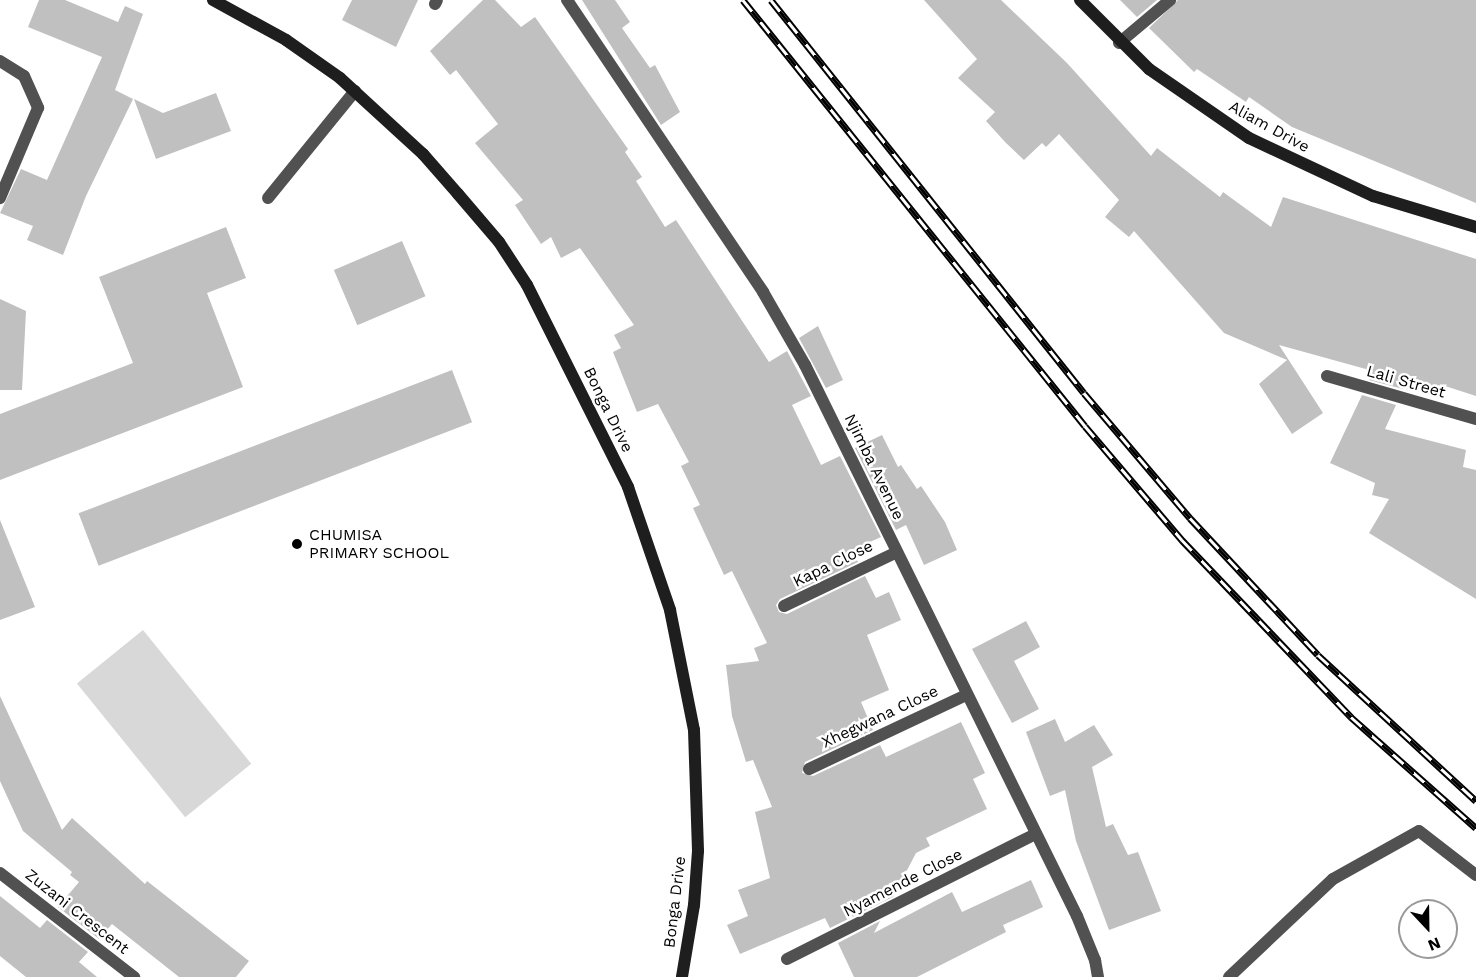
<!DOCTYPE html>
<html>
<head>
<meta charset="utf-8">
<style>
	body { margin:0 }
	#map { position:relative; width:1476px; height:977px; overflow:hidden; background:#fff; font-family:"Work Sans",sans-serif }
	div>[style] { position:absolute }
	.green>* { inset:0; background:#d8d8d8; transform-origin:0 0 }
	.building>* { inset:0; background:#c0c0c0; transform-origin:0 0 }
	.lane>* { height:12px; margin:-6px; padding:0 6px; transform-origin:6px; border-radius:6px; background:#515151 }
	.street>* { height:12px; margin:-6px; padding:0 6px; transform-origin:6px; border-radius:6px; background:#515151 }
	.secondary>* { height:12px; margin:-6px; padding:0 6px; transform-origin:6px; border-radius:6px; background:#1e1e1e }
	.rail>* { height:7px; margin-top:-3.5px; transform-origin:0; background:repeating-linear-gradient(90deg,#fff 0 14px,#000 0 28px); box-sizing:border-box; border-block:2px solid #000 }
	.dots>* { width:16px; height:16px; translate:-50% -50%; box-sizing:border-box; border:3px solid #fff; border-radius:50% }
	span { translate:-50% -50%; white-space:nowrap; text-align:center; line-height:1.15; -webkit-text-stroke:5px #fff; paint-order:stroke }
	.street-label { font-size:16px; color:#000 }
	.poi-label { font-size:16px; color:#000 }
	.left { translate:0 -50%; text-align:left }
	.north { position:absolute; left:1398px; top:899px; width:60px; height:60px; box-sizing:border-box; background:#fff; border:2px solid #999; border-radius:50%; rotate:158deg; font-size:16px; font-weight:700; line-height:24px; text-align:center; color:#000 }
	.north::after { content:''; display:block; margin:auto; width:21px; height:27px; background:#000; clip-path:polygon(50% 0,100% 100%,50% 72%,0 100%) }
</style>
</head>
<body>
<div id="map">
	<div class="green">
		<i style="left:143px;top:630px;width:172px;height:85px;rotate:51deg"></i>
	</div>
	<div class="building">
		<i style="clip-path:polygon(39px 0,65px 0,118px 22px,125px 6px,143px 14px,115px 90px,133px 99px,86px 196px,63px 255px,27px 240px,33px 226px,0 213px,21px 169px,47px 180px,102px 57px,28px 27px)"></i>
		<i style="clip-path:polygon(352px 0,418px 0,396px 47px,342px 20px)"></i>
		<i style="clip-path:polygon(483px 0,495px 0,521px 27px,535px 17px,628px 149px,625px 152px,642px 177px,636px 181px,665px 227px,676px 220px,769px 362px,787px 351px,811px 396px,792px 405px,821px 465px,840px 456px,881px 537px,852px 550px,858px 562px,780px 599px,776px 605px,779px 612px,787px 614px,865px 576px,876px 598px,889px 592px,901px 620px,867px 635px,889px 690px,861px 702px,873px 730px,805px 762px,802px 773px,813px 776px,880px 745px,886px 757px,961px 722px,985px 773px,973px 779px,987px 809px,926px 838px,930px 846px,916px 853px,893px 897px,830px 928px,825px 918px,740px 954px,727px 925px,748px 916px,738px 890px,770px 878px,755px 812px,772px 807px,753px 760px,746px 762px,732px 716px,726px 665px,759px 661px,754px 648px,767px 643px,732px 571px,724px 575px,693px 508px,700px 505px,681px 466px,689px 462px,658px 404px,637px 412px,613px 352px,621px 348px,614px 335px,634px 325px,580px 248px,561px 258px,551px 237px,541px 244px,515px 205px,523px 200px,475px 143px,498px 124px,456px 70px,450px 75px,430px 51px)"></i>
		<i style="clip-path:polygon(582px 0,615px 0,630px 22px,622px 28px,650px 68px,655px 65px,680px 112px,661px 125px)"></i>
		<i style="clip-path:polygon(924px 0,1001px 0,1067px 63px,1151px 156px,1157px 148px,1220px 197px,1223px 192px,1271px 227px,1283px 197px,1476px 259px,1476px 396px,1442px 385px,1440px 390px,1407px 381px,1403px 389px,1369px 380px,1373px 371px,1279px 345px,1323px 413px,1292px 434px,1259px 384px,1287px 360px,1224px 333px,1134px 231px,1129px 237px,1105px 217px,1119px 200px,1059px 134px,1046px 147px,1042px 143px,1024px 160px,1006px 143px,986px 121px,995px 112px,958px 78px,977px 59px)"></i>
		<i style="clip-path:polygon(1120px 0,1157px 0,1137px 17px)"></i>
		<i style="clip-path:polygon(1178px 0,1476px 0,1476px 203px,1292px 127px,1249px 97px,1246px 102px,1197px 69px,1194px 72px,1149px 28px)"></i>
		<i style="clip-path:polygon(216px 93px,231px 131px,156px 159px,134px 99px,163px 113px)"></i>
		<i style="clip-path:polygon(226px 227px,246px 278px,207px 293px,243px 387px,0 480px,0 414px,133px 363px,99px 277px)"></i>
		<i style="left:402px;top:241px;width:60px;height:74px;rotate:67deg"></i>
		<i style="clip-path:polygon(0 299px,26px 311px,22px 390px,0 390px)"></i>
		<i style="clip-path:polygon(818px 326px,843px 380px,826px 388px,799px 338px)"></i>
		<i style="left:452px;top:370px;width:56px;height:400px;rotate:69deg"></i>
		<i style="clip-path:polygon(1362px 395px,1396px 405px,1385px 429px,1466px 450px,1463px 467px,1476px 470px,1476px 599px,1369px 533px,1389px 499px,1372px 495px,1375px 483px,1330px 463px)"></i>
		<i style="clip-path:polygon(882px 435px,898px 467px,901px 465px,917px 489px,921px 486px,945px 522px,957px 550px,924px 565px,906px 525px,896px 530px,855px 448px)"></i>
		<i style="clip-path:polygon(0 520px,35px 607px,0 620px)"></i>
		<i style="clip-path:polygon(1026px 621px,1040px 647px,1014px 661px,1039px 709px,1012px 723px,972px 649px)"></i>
		<i style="clip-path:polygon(0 696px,62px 830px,72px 818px,145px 884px,147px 881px,249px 961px,236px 977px,179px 977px,112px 924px,99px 939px,58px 907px,79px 882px,70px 875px,72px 872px,23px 831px,0 781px)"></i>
		<i style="clip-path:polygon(1055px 719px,1065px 742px,1094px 725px,1113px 755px,1092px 767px,1106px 827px,1113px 824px,1128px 855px,1138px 852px,1161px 911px,1109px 930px,1076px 841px,1065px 790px,1050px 796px,1026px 732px)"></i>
		<i style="clip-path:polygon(1031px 880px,1043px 907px,1003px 925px,1006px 932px,917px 977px,854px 977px,838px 943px,880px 921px,874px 933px,952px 892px,962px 912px)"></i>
		<i style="clip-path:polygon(0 896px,40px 928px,47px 920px,88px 952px,79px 962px,97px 977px,26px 977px,0 956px)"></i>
	</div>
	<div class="lane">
		<i style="left:268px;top:198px;width:138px;rotate:-50.9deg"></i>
	</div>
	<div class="street">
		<i style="left:567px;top:0;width:352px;rotate:56.1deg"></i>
		<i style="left:763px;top:292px;width:84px;rotate:60.1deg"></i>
		<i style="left:805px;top:365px;width:614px;rotate:63.73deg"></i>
		<i style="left:1077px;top:916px;width:48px;rotate:67.8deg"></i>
		<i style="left:1095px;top:960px;width:17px;rotate:80deg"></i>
		<i style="left:435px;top:4px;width:4px;rotate:-63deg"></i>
		<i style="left:1119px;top:43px;width:67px;rotate:-40.1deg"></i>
		<i style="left:0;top:61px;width:28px;rotate:32deg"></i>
		<i style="left:24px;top:76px;width:35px;rotate:66deg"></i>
		<i style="left:38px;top:108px;width:98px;rotate:112.9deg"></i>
		<i style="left:1327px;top:376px;width:155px;rotate:16.1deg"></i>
		<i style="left:784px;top:606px;width:125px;rotate:-25.5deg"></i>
		<i style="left:809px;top:769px;width:174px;rotate:-25.2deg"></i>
		<i style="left:0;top:873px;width:170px;rotate:37.8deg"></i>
		<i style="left:787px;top:959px;width:276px;rotate:-26.7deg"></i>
		<i style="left:1229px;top:977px;width:143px;rotate:-43.3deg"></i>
		<i style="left:1333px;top:879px;width:98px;rotate:-29.2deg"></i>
		<i style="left:1419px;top:831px;width:72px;rotate:37.7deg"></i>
	</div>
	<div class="secondary">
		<i style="left:213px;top:0;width:83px;rotate:28.7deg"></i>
		<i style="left:286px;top:40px;width:66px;rotate:35.1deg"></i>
		<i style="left:340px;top:78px;width:113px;rotate:42.5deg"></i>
		<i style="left:423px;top:154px;width:53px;rotate:48.8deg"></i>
		<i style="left:458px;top:194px;width:63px;rotate:49.5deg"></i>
		<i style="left:499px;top:242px;width:51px;rotate:56.9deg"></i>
		<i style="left:527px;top:285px;width:226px;rotate:63.4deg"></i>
		<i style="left:628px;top:487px;width:130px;rotate:71.1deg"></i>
		<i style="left:670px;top:610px;width:122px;rotate:78.7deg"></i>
		<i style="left:694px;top:730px;width:121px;rotate:88.1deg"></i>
		<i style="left:698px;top:851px;width:54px;rotate:94.2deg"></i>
		<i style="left:694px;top:905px;width:73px;rotate:99.5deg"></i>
		<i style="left:1080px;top:0;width:98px;rotate:45deg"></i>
		<i style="left:1149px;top:69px;width:121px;rotate:34.6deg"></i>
		<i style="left:1249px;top:138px;width:137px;rotate:25.1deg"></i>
		<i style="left:1373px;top:196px;width:108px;rotate:16.8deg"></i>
	</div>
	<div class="rail">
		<i style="left:743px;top:0;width:546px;rotate:51.24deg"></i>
		<i style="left:1085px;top:426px;width:150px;rotate:49.6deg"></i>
		<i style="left:1182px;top:540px;width:245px;rotate:46.3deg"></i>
		<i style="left:1351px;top:717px;width:167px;rotate:41.6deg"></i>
		<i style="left:771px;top:0;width:502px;rotate:51.46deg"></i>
		<i style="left:1084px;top:393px;width:164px;rotate:49.7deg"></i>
		<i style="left:1190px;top:518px;width:187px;rotate:46.9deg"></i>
		<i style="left:1318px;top:655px;width:215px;rotate:42.7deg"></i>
	</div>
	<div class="dots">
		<i style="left:297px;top:544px;background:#000"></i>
	</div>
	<div class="street-label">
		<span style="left:1269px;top:127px;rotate:29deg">Aliam Drive</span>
		<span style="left:1406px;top:382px;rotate:16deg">Lali Street</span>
		<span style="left:608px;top:410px;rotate:64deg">Bonga Drive</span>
		<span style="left:874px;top:467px;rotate:64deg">Njimba Avenue</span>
		<span style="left:833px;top:564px;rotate:-26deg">Kapa Close</span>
		<span style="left:880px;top:717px;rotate:-25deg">Xhegwana Close</span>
		<span style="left:903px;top:883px;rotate:-27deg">Nyamende Close</span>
		<span style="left:675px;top:902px;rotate:-83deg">Bonga Drive</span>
		<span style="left:77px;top:912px;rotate:38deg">Zuzani Crescent</span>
	</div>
	<div class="poi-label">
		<span class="left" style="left:309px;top:544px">CHUMISA<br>PRIMARY SCHOOL</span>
	</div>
	<div class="north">N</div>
</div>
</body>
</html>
